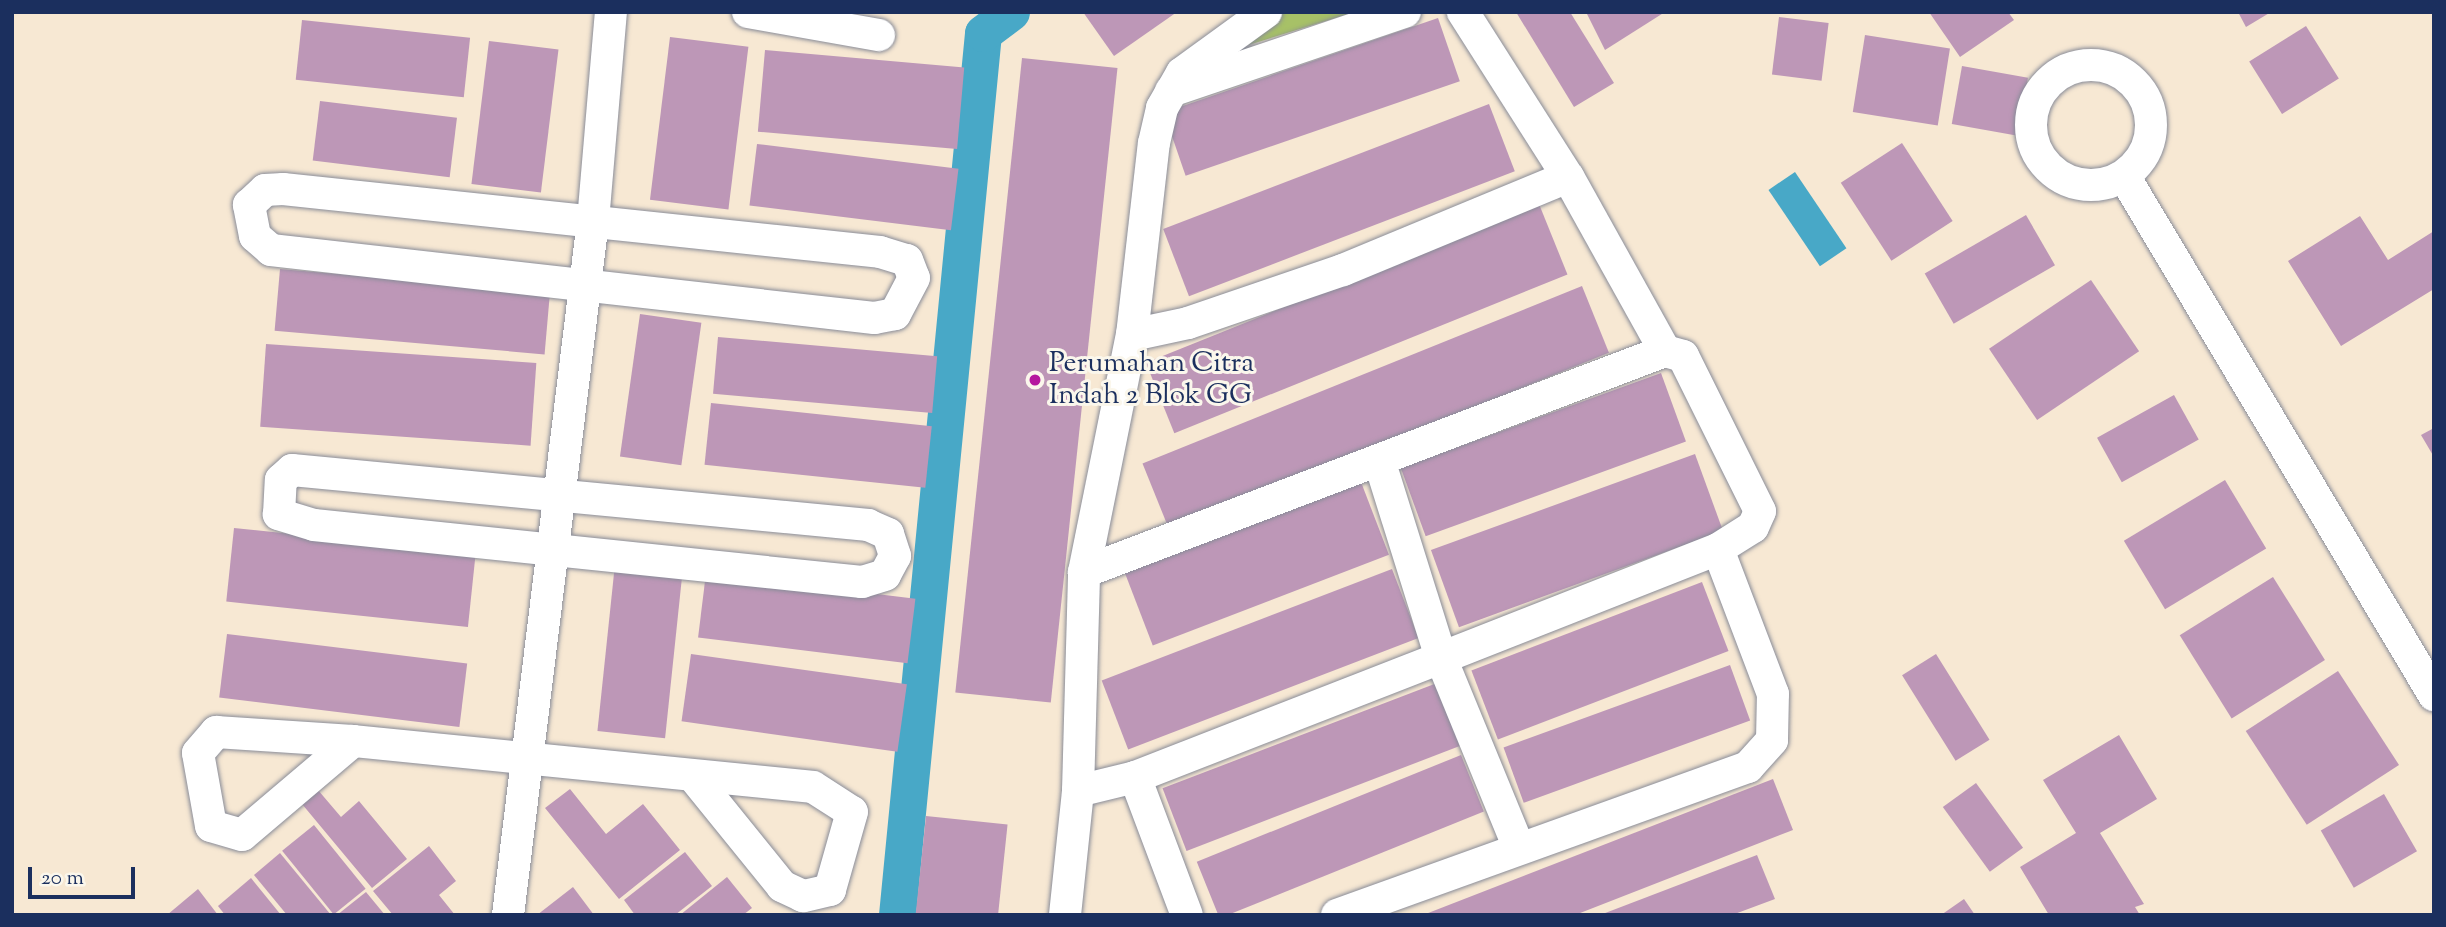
<!DOCTYPE html>
<html>
<head>
<meta charset="utf-8">
<style>
	body { margin:0 }
	#map { position:relative; width:2446px; height:927px; overflow:hidden; background:#f7e8d3; font-family:"Sorts Mill Goudy",serif }
	div>[style] { position:absolute }
	.green>* { inset:0; background:#a7c167 }
	.water>* { inset:0; background:#48a8c7; transform-origin:0 0 }
	.canal>* { height:37px; margin:-18.5px; padding:0 18.5px; transform-origin:18.5px; border-radius:18.5px; background:#48a8c7 }
	.building>* { inset:0; background:#bd97b7; transform-origin:0 0 }
	.roads { filter:drop-shadow(0 0 2px #898c98) drop-shadow(0 0 2px #898c98) }
	.minor>* { height:32px; margin:-16px; padding:0 16px; transform-origin:16px; border-radius:16px; background:#fff }
	.minor>.ring { margin:-16px; padding:0; box-sizing:content-box; background:none; border:32px solid #fff; border-radius:50% }
	.dots>* { width:19px; height:19px; translate:-50% -50%; box-sizing:border-box; border:4px solid #fbf7ec; border-radius:50% }
	span { translate:-50% -50%; white-space:nowrap; text-align:center; line-height:1.15; -webkit-text-stroke:6px #fbf7ec; paint-order:stroke }
	.poi-label { font-size:28px; color:#1b2f5e }
	.left { translate:0 -50%; text-align:left }
	.frame { position:absolute; inset:0; border:14px solid #1b2f5e; pointer-events:none }
	.scale { position:absolute; left:28px; top:867px; width:107px; height:32px; box-sizing:border-box; border:4px solid #1b2f5e; border-top:0; padding-left:9px; font-size:21px; line-height:24px; white-space:nowrap; color:#1b2f5e; -webkit-text-stroke:5px #fbf7ec; paint-order:stroke }
</style>
</head>
<body>
<div id="map">
	<div class="green">
		<i style="clip-path:polygon(1273px 12px,1355px 12px,1200px 60px)"></i>
	</div>
	<div class="water">
		<i style="left:1795px;top:172px;width:92px;height:32px;rotate:56deg"></i>
	</div>
	<div class="canal">
		<i style="left:897px;top:915px;width:886px;rotate:-84.43deg"></i>
		<i style="left:983px;top:33px;width:35px;rotate:-37deg"></i>
	</div>
	<div class="building">
		<i style="clip-path:polygon(1083px 12px,1177px 12px,1114px 56px)"></i>
		<i style="clip-path:polygon(1516px 12px,1570px 12px,1614px 83px,1574px 107px)"></i>
		<i style="clip-path:polygon(1586px 12px,1665px 12px,1605px 50px)"></i>
		<i style="clip-path:polygon(1929px 12px,2008px 12px,2014px 20px,1960px 57px)"></i>
		<i style="clip-path:polygon(2238px 12px,2271px 12px,2246px 27px)"></i>
		<i style="left:1779px;top:17px;width:50px;height:58px;rotate:7deg"></i>
		<i style="left:1438px;top:18px;width:67px;height:290px;rotate:71deg"></i>
		<i style="left:302px;top:20px;width:169px;height:60px;rotate:6deg"></i>
		<i style="left:2306px;top:26px;width:62px;height:67px;rotate:58deg"></i>
		<i style="left:1865px;top:35px;width:86px;height:78px;rotate:9deg"></i>
		<i style="left:670px;top:37px;width:79px;height:164px;rotate:7deg"></i>
		<i style="left:489px;top:41px;width:70px;height:144px;rotate:7deg"></i>
		<i style="left:765px;top:50px;width:200px;height:82px;rotate:5deg"></i>
		<i style="left:1022px;top:58px;width:96px;height:638px;rotate:6deg"></i>
		<i style="left:1962px;top:66px;width:67px;height:59px;rotate:10deg"></i>
		<i style="left:320px;top:101px;width:138px;height:60px;rotate:7deg"></i>
		<i style="left:1489px;top:104px;width:72px;height:349px;rotate:69deg"></i>
		<i style="left:1902px;top:143px;width:93px;height:73px;rotate:57deg"></i>
		<i style="left:757px;top:144px;width:203px;height:62px;rotate:7deg"></i>
		<i style="left:1539px;top:204px;width:76px;height:424px;rotate:68deg"></i>
		<i style="left:2026px;top:215px;width:58px;height:117px;rotate:60deg"></i>
		<i style="clip-path:polygon(2360px 216px,2388px 260px,2434px 231px,2434px 289px,2341px 346px,2288px 261px)"></i>
		<i style="left:280px;top:269px;width:271px;height:62px;rotate:5deg"></i>
		<i style="left:2091px;top:280px;width:86px;height:123px;rotate:56deg"></i>
		<i style="left:1582px;top:286px;width:72px;height:474px;rotate:68deg"></i>
		<i style="left:640px;top:314px;width:62px;height:144px;rotate:8deg"></i>
		<i style="left:718px;top:337px;width:220px;height:57px;rotate:5deg"></i>
		<i style="left:266px;top:344px;width:271px;height:83px;rotate:4deg"></i>
		<i style="left:1661px;top:373px;width:73px;height:277px;rotate:70deg"></i>
		<i style="left:2174px;top:395px;width:51px;height:88px;rotate:61deg"></i>
		<i style="left:711px;top:403px;width:222px;height:62px;rotate:6deg"></i>
		<i style="clip-path:polygon(2434px 428px,2434px 457px,2421px 435px)"></i>
		<i style="left:1695px;top:454px;width:82px;height:281px;rotate:70deg"></i>
		<i style="left:2225px;top:480px;width:80px;height:118px;rotate:59deg"></i>
		<i style="left:1361px;top:482px;width:78px;height:253px;rotate:69deg"></i>
		<i style="left:234px;top:528px;width:243px;height:74px;rotate:6deg"></i>
		<i style="left:615px;top:564px;width:68px;height:168px;rotate:6deg"></i>
		<i style="left:1392px;top:569px;width:74px;height:311px;rotate:69deg"></i>
		<i style="left:706px;top:573px;width:211px;height:65px;rotate:7deg"></i>
		<i style="left:2273px;top:577px;width:98px;height:110px;rotate:58deg"></i>
		<i style="left:1702px;top:582px;width:74px;height:247px;rotate:69deg"></i>
		<i style="left:227px;top:634px;width:242px;height:64px;rotate:7deg"></i>
		<i style="left:691px;top:654px;width:218px;height:68px;rotate:8deg"></i>
		<i style="left:1936px;top:654px;width:101px;height:40px;rotate:58deg"></i>
		<i style="left:1730px;top:665px;width:59px;height:241px;rotate:70deg"></i>
		<i style="left:2338px;top:671px;width:112px;height:110px;rotate:57deg"></i>
		<i style="left:1437px;top:683px;width:67px;height:294px;rotate:69deg"></i>
		<i style="clip-path:polygon(2119px 735px,2157px 799px,2100px 833px,2144px 904px,2135px 907px,2140px 915px,2049px 915px,2020px 867px,2076px 833px,2043px 780px)"></i>
		<i style="left:1461px;top:755px;width:61px;height:285px;rotate:68deg"></i>
		<i style="clip-path:polygon(1773px 779px,1793px 830px,1575px 915px,1423px 915px)"></i>
		<i style="left:1976px;top:783px;width:80px;height:41px;rotate:54deg"></i>
		<i style="clip-path:polygon(570px 789px,606px 834px,643px 804px,680px 850px,619px 899px,545px 808px)"></i>
		<i style="clip-path:polygon(318px 790px,341px 817px,359px 801px,407px 859px,372px 888px,302px 804px)"></i>
		<i style="left:2384px;top:794px;width:66px;height:73px;rotate:60deg"></i>
		<i style="left:926px;top:816px;width:82px;height:99px;rotate:6deg"></i>
		<i style="left:314px;top:825px;width:82px;height:41px;rotate:51deg"></i>
		<i style="clip-path:polygon(429px 846px,456px 881px,439px 895px,455px 915px,393px 915px,373px 891px)"></i>
		<i style="clip-path:polygon(685px 852px,712px 886px,675px 915px,635px 915px,624px 900px)"></i>
		<i style="clip-path:polygon(280px 853px,331px 915px,287px 915px,254px 875px)"></i>
		<i style="clip-path:polygon(1757px 855px,1775px 899px,1732px 915px,1600px 915px)"></i>
		<i style="clip-path:polygon(727px 877px,752px 908px,743px 915px,680px 915px)"></i>
		<i style="clip-path:polygon(251px 878px,281px 915px,225px 915px,218px 906px)"></i>
		<i style="clip-path:polygon(573px 887px,594px 915px,537px 915px)"></i>
		<i style="clip-path:polygon(198px 889px,218px 915px,167px 915px)"></i>
		<i style="clip-path:polygon(366px 892px,385px 915px,337px 915px)"></i>
		<i style="clip-path:polygon(1964px 899px,1975px 915px,1941px 915px)"></i>
	</div>
	<div class="roads">
		<div class="minor">
			<i style="left:748px;top:12px;width:133px;rotate:10deg"></i>
			<i class="ring" style="left:2031px;top:65px;width:88px;height:88px"></i>
			<i style="left:1171px;top:91px;width:247px;rotate:-18.7deg"></i>
			<i style="left:2124px;top:176px;width:605px;rotate:59.15deg"></i>
			<i style="left:283px;top:189px;width:600px;rotate:6.02deg"></i>
			<i style="left:880px;top:252px;width:28px;rotate:17deg"></i>
			<i style="left:907px;top:260px;width:19px;rotate:69deg"></i>
			<i style="left:914px;top:278px;width:41px;rotate:117.8deg"></i>
			<i style="left:895px;top:314px;width:21px;rotate:169deg"></i>
			<i style="left:874px;top:318px;width:607px;rotate:-173.57deg"></i>
			<i style="left:271px;top:250px;width:21px;rotate:-139deg"></i>
			<i style="left:255px;top:236px;width:32px;rotate:-101deg"></i>
			<i style="left:249px;top:205px;width:22px;rotate:-43deg"></i>
			<i style="left:265px;top:190px;width:18px;rotate:-3deg"></i>
			<i style="left:1132px;top:335px;width:57px;rotate:-12.1deg"></i>
			<i style="left:1188px;top:323px;width:164px;rotate:-18.9deg"></i>
			<i style="left:1343px;top:270px;width:243px;rotate:-22.5deg"></i>
			<i style="left:1380px;top:463px;width:204px;rotate:72.6deg"></i>
			<i style="left:1441px;top:658px;width:205px;rotate:67.7deg"></i>
			<i style="left:292px;top:470px;width:579px;rotate:5.45deg"></i>
			<i style="left:868px;top:525px;width:22px;rotate:24deg"></i>
			<i style="left:888px;top:534px;width:23px;rotate:72deg"></i>
			<i style="left:895px;top:556px;width:21px;rotate:118deg"></i>
			<i style="left:885px;top:575px;width:24px;rotate:163deg"></i>
			<i style="left:862px;top:582px;width:551px;rotate:-174.06deg"></i>
			<i style="left:314px;top:525px;width:37px;rotate:-163deg"></i>
			<i style="left:279px;top:514px;width:34px;rotate:-87deg"></i>
			<i style="left:281px;top:480px;width:15px;rotate:-42deg"></i>
			<i style="left:1084px;top:572px;width:622px;rotate:-20.83deg"></i>
			<i style="left:353px;top:741px;width:145px;rotate:139.7deg"></i>
			<i style="left:242px;top:835px;width:32px;rotate:-164deg"></i>
			<i style="left:211px;top:826px;width:74px;rotate:-100.1deg"></i>
			<i style="left:198px;top:753px;width:28px;rotate:-49deg"></i>
			<i style="left:216px;top:732px;width:137px;rotate:3.8deg"></i>
			<i style="left:353px;top:741px;width:462px;rotate:5.7deg"></i>
			<i style="left:813px;top:787px;width:46px;rotate:32.7deg"></i>
			<i style="left:852px;top:812px;width:81px;rotate:105.8deg"></i>
			<i style="left:830px;top:890px;width:28px;rotate:167deg"></i>
			<i style="left:803px;top:896px;width:23px;rotate:-155deg"></i>
			<i style="left:782px;top:886px;width:141px;rotate:-129deg"></i>
			<i style="left:1135px;top:777px;width:147px;rotate:69.4deg"></i>
			<i style="left:1078px;top:791px;width:59px;rotate:-13.8deg"></i>
			<i style="left:1135px;top:777px;width:328px;rotate:-21.3deg"></i>
			<i style="left:1441px;top:658px;width:298px;rotate:-21.5deg"></i>
			<i style="left:1718px;top:549px;width:41px;rotate:-32.2deg"></i>
			<i style="left:1753px;top:527px;width:17px;rotate:-66deg"></i>
			<i style="left:1760px;top:511px;width:173px;rotate:-116.4deg"></i>
			<i style="left:1683px;top:356px;width:19px;rotate:-164deg"></i>
			<i style="left:1665px;top:351px;width:199px;rotate:-119.1deg"></i>
			<i style="left:1568px;top:177px;width:196px;rotate:-122.5deg"></i>
			<i style="left:508px;top:915px;width:699px;rotate:-83.02deg"></i>
			<i style="left:593px;top:221px;width:210px;rotate:-85.1deg"></i>
			<i style="left:1065px;top:915px;width:125px;rotate:-84deg"></i>
			<i style="left:1078px;top:791px;width:219px;rotate:-88.4deg"></i>
			<i style="left:1084px;top:572px;width:242px;rotate:-78.6deg"></i>
			<i style="left:1132px;top:335px;width:193px;rotate:-83.5deg"></i>
			<i style="left:1154px;top:143px;width:36px;rotate:-77deg"></i>
			<i style="left:1162px;top:108px;width:40px;rotate:-60.3deg"></i>
			<i style="left:1182px;top:73px;width:104px;rotate:-36deg"></i>
			<i style="left:1337px;top:915px;width:437px;rotate:-19.8deg"></i>
			<i style="left:1748px;top:767px;width:36px;rotate:-48deg"></i>
			<i style="left:1772px;top:740px;width:46px;rotate:-88.8deg"></i>
			<i style="left:1773px;top:694px;width:155px;rotate:-110.8deg"></i>
		</div>
	</div>
	<div class="dots">
		<i style="left:1035px;top:380px;background:#b5179e"></i>
	</div>
	<div class="poi-label">
		<span class="left" style="left:1049px;top:380px">Perumahan Citra<br>Indah 2 Blok GG</span>
	</div>
	<div class="frame"></div>
	<div class="scale">20 m</div>
</div>
</body>
</html>
